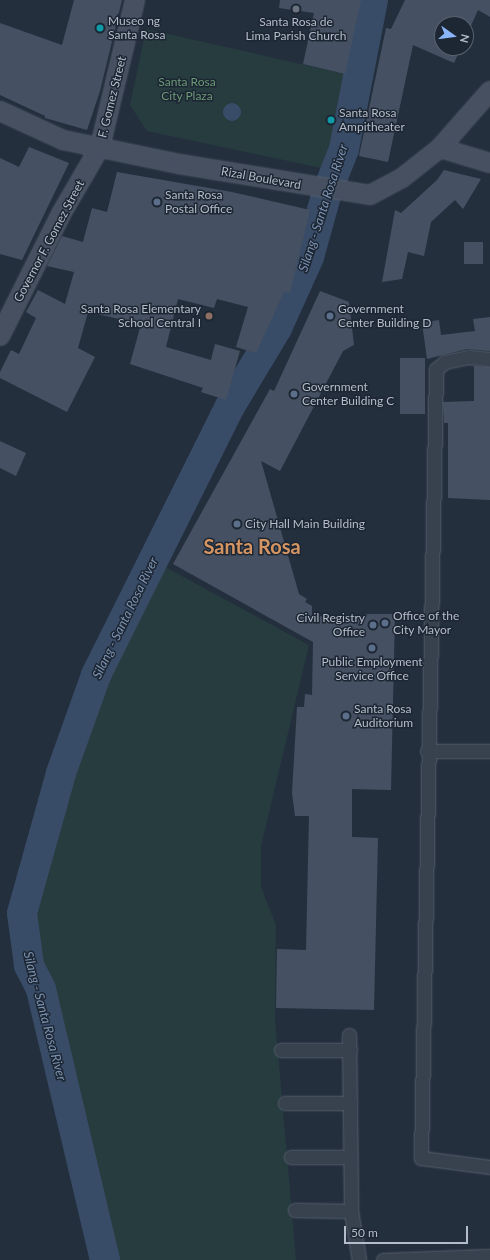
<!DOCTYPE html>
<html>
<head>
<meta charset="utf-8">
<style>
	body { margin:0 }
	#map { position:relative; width:490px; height:1260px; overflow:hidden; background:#242f3e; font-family:Lato,sans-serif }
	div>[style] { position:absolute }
	.green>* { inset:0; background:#263c3f }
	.water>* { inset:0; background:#394c67 }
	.round { border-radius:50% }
	.river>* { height:30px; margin:-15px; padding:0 15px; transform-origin:15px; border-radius:15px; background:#394c67 }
	.building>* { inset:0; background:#455162; transform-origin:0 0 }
	.roads { filter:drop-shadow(0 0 1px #565f6c) drop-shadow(0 0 1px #565f6c) }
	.street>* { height:13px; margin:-6.5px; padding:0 6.5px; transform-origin:6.5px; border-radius:6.5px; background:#38414e }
	.secondary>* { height:18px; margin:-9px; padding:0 9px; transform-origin:9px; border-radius:9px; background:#465061 }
	.dots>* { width:11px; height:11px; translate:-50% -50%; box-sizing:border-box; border:2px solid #1d2633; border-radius:50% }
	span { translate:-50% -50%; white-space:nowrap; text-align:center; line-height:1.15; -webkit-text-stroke:3px #1d2633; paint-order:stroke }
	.poi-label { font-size:12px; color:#b4bcc9 }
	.left { translate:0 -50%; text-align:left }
	.right { translate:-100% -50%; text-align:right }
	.park-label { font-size:12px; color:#6b9a76 }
	.street-label { font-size:12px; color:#b4bcc9 }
	.water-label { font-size:13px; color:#7c92b1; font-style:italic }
	.town-label { font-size:20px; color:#d59563; font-weight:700 }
	.north { position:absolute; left:434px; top:16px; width:40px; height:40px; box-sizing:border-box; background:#1d2633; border:1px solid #59626f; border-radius:50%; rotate:104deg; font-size:11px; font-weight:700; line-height:16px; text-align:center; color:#b4bcc9 }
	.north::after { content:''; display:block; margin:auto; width:14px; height:18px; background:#8ab4f8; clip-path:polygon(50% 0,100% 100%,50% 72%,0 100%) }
	.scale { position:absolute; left:344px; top:1226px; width:124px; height:18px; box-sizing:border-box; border:2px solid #b4bcc9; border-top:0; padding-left:5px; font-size:12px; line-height:14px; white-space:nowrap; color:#b4bcc9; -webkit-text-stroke:3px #1d2633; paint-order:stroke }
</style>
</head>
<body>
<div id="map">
	<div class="green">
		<i style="clip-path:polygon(146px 29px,345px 74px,326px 169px,147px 131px,130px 105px)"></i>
		<i style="clip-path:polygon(165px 567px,309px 645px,261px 846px,261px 887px,276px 925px,275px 1018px,296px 1260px,110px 1260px,58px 1029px,55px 994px,41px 959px,32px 915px,59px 822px,73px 754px)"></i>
	</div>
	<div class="water">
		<i class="round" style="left:223px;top:103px;width:18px;height:18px"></i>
	</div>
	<div class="river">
		<i style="left:105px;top:1260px;width:278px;rotate:-103.3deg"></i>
		<i style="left:41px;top:989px;width:27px;rotate:-117deg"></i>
		<i style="left:29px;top:965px;width:52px;rotate:-97.7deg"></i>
		<i style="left:22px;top:913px;width:145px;rotate:-74.4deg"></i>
		<i style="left:61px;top:773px;width:104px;rotate:-70.3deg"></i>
		<i style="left:96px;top:675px;width:298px;rotate:-63.5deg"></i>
		<i style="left:229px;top:408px;width:93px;rotate:-59deg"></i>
		<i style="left:277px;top:328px;width:78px;rotate:-65.7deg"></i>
		<i style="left:309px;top:257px;width:67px;rotate:-74.5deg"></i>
		<i style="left:327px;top:192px;width:46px;rotate:-68.4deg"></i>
		<i style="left:344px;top:149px;width:152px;rotate:-79deg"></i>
	</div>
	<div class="building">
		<i style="clip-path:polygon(74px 0,122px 0,100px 91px,87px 130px,45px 118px,45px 116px,0 95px,0 23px,62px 45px)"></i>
		<i style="clip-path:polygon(280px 0,361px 0,345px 74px,303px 64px,314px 13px,279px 8px)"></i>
		<i style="clip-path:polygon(405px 0,490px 0,490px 17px,478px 10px,466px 37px,466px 24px,442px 24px,442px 48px,461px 48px,454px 63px,413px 45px,388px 162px,359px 156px,386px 28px,391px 29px)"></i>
		<i style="clip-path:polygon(29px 147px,69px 163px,22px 260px,0 254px,0 158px,19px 167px)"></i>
		<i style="clip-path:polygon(444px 170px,481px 179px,463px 209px,455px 200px,431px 222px,424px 256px,408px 252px,402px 279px,382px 282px,395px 210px,401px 213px,437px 180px)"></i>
		<i style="clip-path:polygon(117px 172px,232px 192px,310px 210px,290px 293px,284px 292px,256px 353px,236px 347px,248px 307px,217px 299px,214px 308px,178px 299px,166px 347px,211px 360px,215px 344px,240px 351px,226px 400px,201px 392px,203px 388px,130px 364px,141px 324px,88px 312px,78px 348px,95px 357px,67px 412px,0 378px,0 372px,11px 350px,19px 354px,36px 318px,26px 312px,38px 290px,65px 304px,74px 272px,47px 266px,62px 236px,83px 242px,92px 208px,107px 212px)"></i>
		<i style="left:464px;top:242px;width:19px;height:22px"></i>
		<i style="clip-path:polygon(320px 291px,349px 302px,354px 345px,343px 351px,280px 471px,261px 461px,299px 594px,307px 599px,305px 602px,312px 606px,312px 616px,365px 617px,365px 614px,395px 614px,391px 790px,352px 789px,352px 837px,378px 838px,374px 1010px,276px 1008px,277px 949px,306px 950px,309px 816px,295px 816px,292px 793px,297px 707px,304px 707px,305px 694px,312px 695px,313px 642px,173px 564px,270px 389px,274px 391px)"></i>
		<i style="clip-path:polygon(490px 317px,490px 351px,467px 349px,427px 359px,422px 323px,439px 320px,441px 335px,475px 331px,473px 319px)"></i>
		<i style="left:400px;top:358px;width:25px;height:56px"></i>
		<i style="clip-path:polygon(474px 366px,490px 367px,490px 500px,448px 498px,448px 423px,444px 423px,443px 402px,474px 401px)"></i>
		<i style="clip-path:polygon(0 441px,26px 453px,16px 476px,0 468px)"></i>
	</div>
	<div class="roads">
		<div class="street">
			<i style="left:490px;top:359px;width:22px;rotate:-175deg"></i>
			<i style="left:468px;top:357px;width:24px;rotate:168deg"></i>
			<i style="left:445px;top:362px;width:11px;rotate:142deg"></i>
			<i style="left:436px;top:369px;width:789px;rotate:91.09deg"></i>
			<i style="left:421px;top:1158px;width:70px;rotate:7.4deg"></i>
			<i style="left:427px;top:751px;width:63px"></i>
			<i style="left:349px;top:1035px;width:176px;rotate:89.3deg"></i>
			<i style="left:351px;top:1211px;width:50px;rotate:80.7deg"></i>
			<i style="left:281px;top:1050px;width:69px"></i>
			<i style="left:285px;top:1103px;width:65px"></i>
			<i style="left:291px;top:1157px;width:59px"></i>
			<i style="left:295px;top:1210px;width:56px;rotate:1deg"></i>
			<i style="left:383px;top:1260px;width:107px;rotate:-2.1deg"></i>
		</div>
		<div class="secondary">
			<i style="left:0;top:111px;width:69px;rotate:24.7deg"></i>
			<i style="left:63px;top:140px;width:118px;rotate:11.7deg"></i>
			<i style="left:179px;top:164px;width:193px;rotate:9.2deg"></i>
			<i style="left:370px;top:195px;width:36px;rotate:-28deg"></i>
			<i style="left:402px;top:178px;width:48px;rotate:-38.3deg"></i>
			<i style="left:440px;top:148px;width:76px;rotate:-48.7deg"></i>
			<i style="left:440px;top:148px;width:52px;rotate:16.7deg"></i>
			<i style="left:0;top:336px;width:136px;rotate:-63.4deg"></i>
			<i style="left:61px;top:214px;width:78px;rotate:-59.8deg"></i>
			<i style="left:100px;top:147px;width:151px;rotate:-76.6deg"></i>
		</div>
	</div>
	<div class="dots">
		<i style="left:296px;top:9px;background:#6b7280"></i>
		<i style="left:100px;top:28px;background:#0f9aa8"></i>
		<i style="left:331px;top:120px;background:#0f9aa8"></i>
		<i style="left:157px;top:202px;background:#5c6f8a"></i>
		<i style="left:209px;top:316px;background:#8d6e63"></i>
		<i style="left:330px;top:316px;background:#5c6f8a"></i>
		<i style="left:294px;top:394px;background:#5c6f8a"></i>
		<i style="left:237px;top:524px;background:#5c6f8a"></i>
		<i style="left:385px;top:623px;background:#5c6f8a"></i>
		<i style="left:373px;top:625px;background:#5c6f8a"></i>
		<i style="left:372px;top:648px;background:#5c6f8a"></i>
		<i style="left:346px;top:716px;background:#5c6f8a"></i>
	</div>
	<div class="poi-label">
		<span class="left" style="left:108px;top:28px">Museo ng<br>Santa Rosa</span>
		<span style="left:296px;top:29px">Santa Rosa de<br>Lima Parish Church</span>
		<span class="left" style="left:339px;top:120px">Santa Rosa<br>Ampitheater</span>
		<span class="left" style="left:165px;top:202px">Santa Rosa<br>Postal Office</span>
		<span class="right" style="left:201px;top:316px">Santa Rosa Elementary<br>School Central I</span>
		<span class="left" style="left:338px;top:316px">Government<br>Center Building D</span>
		<span class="left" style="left:302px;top:394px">Government<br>Center Building C</span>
		<span class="left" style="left:245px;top:524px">City Hall Main Building</span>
		<span class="left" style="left:393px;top:623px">Office of the<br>City Mayor</span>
		<span class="right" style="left:365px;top:625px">Civil Registry<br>Office</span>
		<span style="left:372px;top:669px">Public Employment<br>Service Office</span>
		<span class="left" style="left:354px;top:716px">Santa Rosa<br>Auditorium</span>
	</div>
	<div class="park-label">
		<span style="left:187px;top:89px">Santa Rosa<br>City Plaza</span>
	</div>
	<div class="street-label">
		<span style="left:112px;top:97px;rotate:-76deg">F. Gomez Street</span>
		<span style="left:261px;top:178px;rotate:10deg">Rizal Boulevard</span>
		<span style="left:49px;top:241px;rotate:-62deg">Governor F. Gomez Street</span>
	</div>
	<div class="water-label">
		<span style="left:323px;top:208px;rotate:-72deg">Silang - Santa Rosa River</span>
		<span style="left:125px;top:618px;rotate:-64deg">Silang - Santa Rosa River</span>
		<span style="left:45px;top:1016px;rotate:75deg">Silang - Santa Rosa River</span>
	</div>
	<div class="town-label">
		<span style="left:252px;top:546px">Santa Rosa</span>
	</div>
	<div class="north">N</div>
	<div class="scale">50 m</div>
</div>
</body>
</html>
